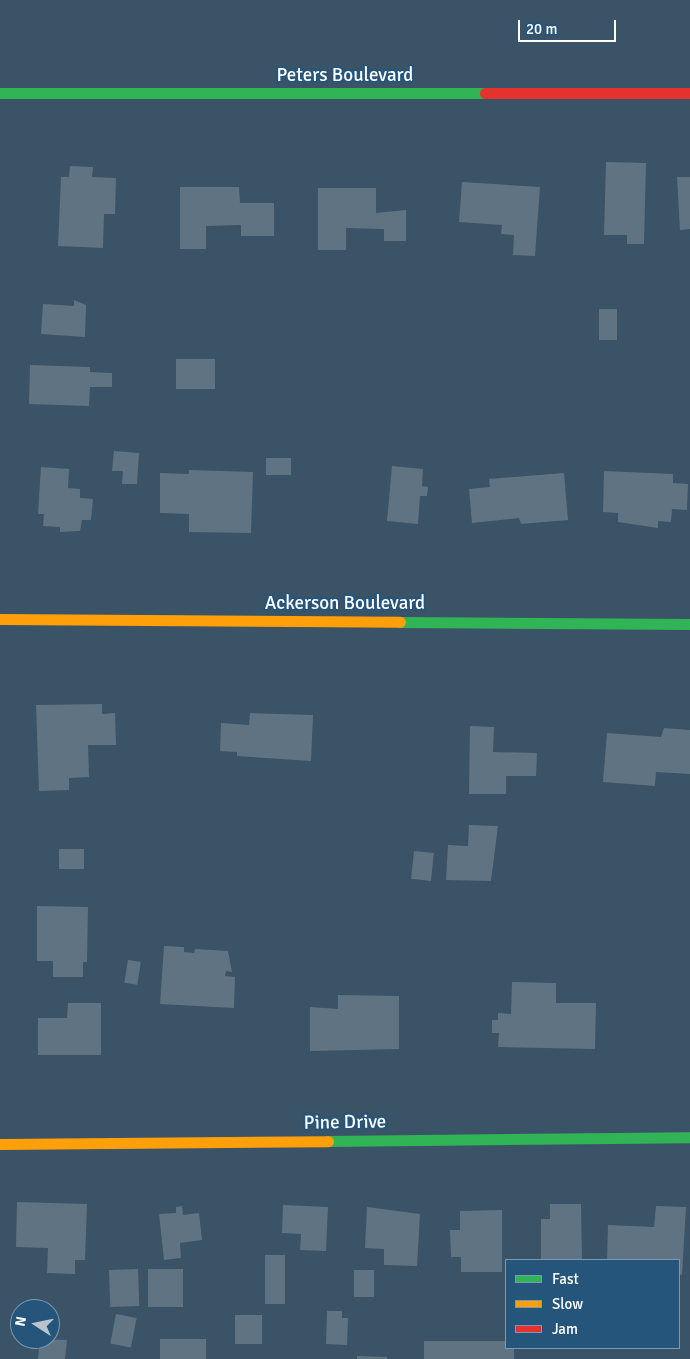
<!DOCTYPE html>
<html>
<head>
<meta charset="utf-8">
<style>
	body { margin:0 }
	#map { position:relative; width:690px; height:1359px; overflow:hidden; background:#3a5367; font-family:Signika,sans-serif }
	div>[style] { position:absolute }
	.building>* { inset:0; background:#607382; transform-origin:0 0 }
	.fast>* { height:11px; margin:-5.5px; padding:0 5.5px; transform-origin:5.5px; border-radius:5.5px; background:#30b455 }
	.slow>* { height:11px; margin:-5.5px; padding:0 5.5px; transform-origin:5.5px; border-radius:5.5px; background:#ff9f0a }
	.jam>* { height:11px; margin:-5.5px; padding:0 5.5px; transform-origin:5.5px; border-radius:5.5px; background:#e5322d }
	span { translate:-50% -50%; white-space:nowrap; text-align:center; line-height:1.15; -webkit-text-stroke:4px #26557b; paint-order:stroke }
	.street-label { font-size:19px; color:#fff }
	.legend { position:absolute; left:505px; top:1259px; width:175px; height:90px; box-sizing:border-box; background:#26557b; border:1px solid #7d99b0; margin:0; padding:6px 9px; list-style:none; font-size:15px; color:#fff }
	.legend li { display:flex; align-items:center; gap:10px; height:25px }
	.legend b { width:25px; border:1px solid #7d99b0 }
	.north { position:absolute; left:10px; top:1299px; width:50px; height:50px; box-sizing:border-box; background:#26557b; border:1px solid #7d99b0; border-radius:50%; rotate:281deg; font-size:14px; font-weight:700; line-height:20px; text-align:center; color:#fff }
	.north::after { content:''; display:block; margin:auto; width:18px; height:22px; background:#bac3ca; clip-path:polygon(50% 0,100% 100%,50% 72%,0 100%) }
	.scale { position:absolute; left:518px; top:20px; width:98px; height:22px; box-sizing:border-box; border:2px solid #fff; border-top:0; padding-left:6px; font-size:15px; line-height:18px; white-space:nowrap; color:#fff; -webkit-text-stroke:4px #26557b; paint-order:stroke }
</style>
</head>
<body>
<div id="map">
	<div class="building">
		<i style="clip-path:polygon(606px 162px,646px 163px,644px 244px,627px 244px,627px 235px,604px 235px)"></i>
		<i style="clip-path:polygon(70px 166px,93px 167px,92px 177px,116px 178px,115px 214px,104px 214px,103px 248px,58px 246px,61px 177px,69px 177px)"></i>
		<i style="clip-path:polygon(677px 177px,690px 177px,690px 229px,680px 230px)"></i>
		<i style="clip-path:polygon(462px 182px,540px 187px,535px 256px,513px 255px,514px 235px,501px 234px,502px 225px,459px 222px)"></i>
		<i style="clip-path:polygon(180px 187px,239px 187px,240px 203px,274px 203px,274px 236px,241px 236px,241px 225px,206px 226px,206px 249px,180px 249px)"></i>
		<i style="clip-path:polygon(318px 188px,376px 188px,376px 213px,406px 210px,406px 241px,384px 241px,384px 229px,346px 228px,346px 250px,318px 250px)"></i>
		<i style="clip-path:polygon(74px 300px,86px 305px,85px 337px,41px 334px,43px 304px,74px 306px)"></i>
		<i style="left:617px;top:309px;width:31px;height:18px;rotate:90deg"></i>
		<i style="left:215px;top:359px;width:30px;height:39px;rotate:90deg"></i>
		<i style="clip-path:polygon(30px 365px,90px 367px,90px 372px,112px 373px,112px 387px,90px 387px,89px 406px,29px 404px)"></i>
		<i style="clip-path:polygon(114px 451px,139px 453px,137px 484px,122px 484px,123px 471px,112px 471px)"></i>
		<i style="left:266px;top:458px;width:25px;height:17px"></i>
		<i style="clip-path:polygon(392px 466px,423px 469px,422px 486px,428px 487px,427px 496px,420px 496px,418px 524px,387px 521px)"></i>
		<i style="clip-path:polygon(41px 467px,69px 469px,68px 488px,80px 489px,80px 498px,93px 499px,91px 520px,82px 520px,80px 531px,60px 532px,60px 527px,43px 526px,44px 514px,38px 514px)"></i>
		<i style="clip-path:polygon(189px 470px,253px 472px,251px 533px,189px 532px,189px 514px,160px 513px,160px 473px,189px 474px)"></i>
		<i style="clip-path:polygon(604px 471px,673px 474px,673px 483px,688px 484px,687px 510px,672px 509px,671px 522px,658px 521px,658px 528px,618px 522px,618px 513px,603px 512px)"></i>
		<i style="clip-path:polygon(564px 473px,568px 520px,521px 524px,519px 518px,472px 523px,469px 489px,490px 487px,489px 479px)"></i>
		<i style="clip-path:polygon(102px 704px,102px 714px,115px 713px,116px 745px,88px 745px,89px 777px,69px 778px,69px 790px,39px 791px,36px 705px)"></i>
		<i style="clip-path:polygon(250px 713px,313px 715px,311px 761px,237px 756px,237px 752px,220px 751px,221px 723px,249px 725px)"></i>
		<i style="clip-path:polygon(470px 726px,494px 727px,493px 752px,537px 753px,536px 776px,506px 776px,506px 794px,469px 794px)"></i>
		<i style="clip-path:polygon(664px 728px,690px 730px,690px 774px,656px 772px,655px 786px,603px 782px,607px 733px,661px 737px)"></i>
		<i style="clip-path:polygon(469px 825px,498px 826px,491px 881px,446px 880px,448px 845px,468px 846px)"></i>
		<i style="left:59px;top:849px;width:25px;height:20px"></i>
		<i style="left:414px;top:851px;width:20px;height:28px;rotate:6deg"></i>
		<i style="clip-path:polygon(37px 906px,88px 907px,87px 962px,83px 962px,83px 977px,53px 977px,53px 961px,37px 961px)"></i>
		<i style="clip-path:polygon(164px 946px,184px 947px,184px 952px,194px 953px,195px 949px,228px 951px,232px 972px,226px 971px,225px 976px,235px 977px,234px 1008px,160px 1004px)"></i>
		<i style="left:128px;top:960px;width:13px;height:23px;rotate:9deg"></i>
		<i style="clip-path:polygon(512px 982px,556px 983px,556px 1003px,596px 1003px,595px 1049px,498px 1047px,499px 1033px,492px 1033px,492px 1020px,498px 1020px,498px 1013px,511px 1014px)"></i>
		<i style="clip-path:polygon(338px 995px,399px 996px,399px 1049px,310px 1051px,310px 1007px,338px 1009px)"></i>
		<i style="clip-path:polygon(68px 1003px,101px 1003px,101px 1055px,38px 1055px,38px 1018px,67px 1018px)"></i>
		<i style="clip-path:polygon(17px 1202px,87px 1204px,85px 1260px,75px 1260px,75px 1274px,47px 1273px,48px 1248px,16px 1247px)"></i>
		<i style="clip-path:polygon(550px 1204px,581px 1204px,582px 1260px,541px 1260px,541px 1219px,550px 1219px)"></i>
		<i style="clip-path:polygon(283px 1205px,328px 1207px,326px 1251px,300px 1250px,301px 1234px,282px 1233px)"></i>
		<i style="clip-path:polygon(182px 1206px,183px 1215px,199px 1213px,202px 1240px,180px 1243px,181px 1258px,164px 1260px,159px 1214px,176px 1213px,176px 1207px)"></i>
		<i style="clip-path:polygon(656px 1206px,686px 1207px,682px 1275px,679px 1274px,679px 1260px,607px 1260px,608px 1225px,654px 1227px)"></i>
		<i style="clip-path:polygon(367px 1207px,420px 1214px,417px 1266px,384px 1265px,384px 1249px,365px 1248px)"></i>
		<i style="clip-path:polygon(502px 1210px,502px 1272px,461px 1272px,461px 1257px,451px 1257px,450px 1230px,460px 1230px,460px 1211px)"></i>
		<i style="left:265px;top:1255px;width:20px;height:49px"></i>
		<i style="left:138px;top:1269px;width:37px;height:29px;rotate:88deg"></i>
		<i style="left:148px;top:1269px;width:35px;height:38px"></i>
		<i style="left:354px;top:1270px;width:20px;height:27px"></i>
		<i style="clip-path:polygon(327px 1311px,342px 1311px,342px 1318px,348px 1318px,347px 1345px,326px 1344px)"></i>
		<i style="left:116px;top:1314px;width:21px;height:30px;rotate:11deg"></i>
		<i style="left:235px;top:1315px;width:27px;height:29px"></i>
		<i style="clip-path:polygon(40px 1339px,67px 1340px,65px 1359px,38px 1359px)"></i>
		<i style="left:160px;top:1339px;width:46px;height:20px"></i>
		<i style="clip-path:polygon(424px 1341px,506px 1341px,506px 1348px,514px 1348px,514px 1359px,424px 1359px)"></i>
		<i style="clip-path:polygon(357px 1356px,387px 1357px,387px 1359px,357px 1359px)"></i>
	</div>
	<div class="fast">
		<i style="left:0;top:93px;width:485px"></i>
		<i style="left:400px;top:622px;width:290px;rotate:0.4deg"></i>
		<i style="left:328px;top:1141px;width:362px;rotate:-0.6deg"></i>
	</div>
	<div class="slow">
		<i style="left:0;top:619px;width:400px;rotate:0.4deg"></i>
		<i style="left:0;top:1144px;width:328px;rotate:-0.5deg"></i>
	</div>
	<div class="jam">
		<i style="left:485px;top:93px;width:205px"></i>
	</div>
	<div class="street-label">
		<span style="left:345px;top:76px">Peters Boulevard</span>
		<span style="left:345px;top:604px">Ackerson Boulevard</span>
		<span style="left:345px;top:1123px;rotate:-1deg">Pine Drive</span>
	</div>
	<ul class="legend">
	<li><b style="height:6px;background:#30b455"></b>Fast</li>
	<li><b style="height:6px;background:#ff9f0a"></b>Slow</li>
	<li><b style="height:6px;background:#e5322d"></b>Jam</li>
	</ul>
	<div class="north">N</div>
	<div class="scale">20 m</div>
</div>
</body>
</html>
